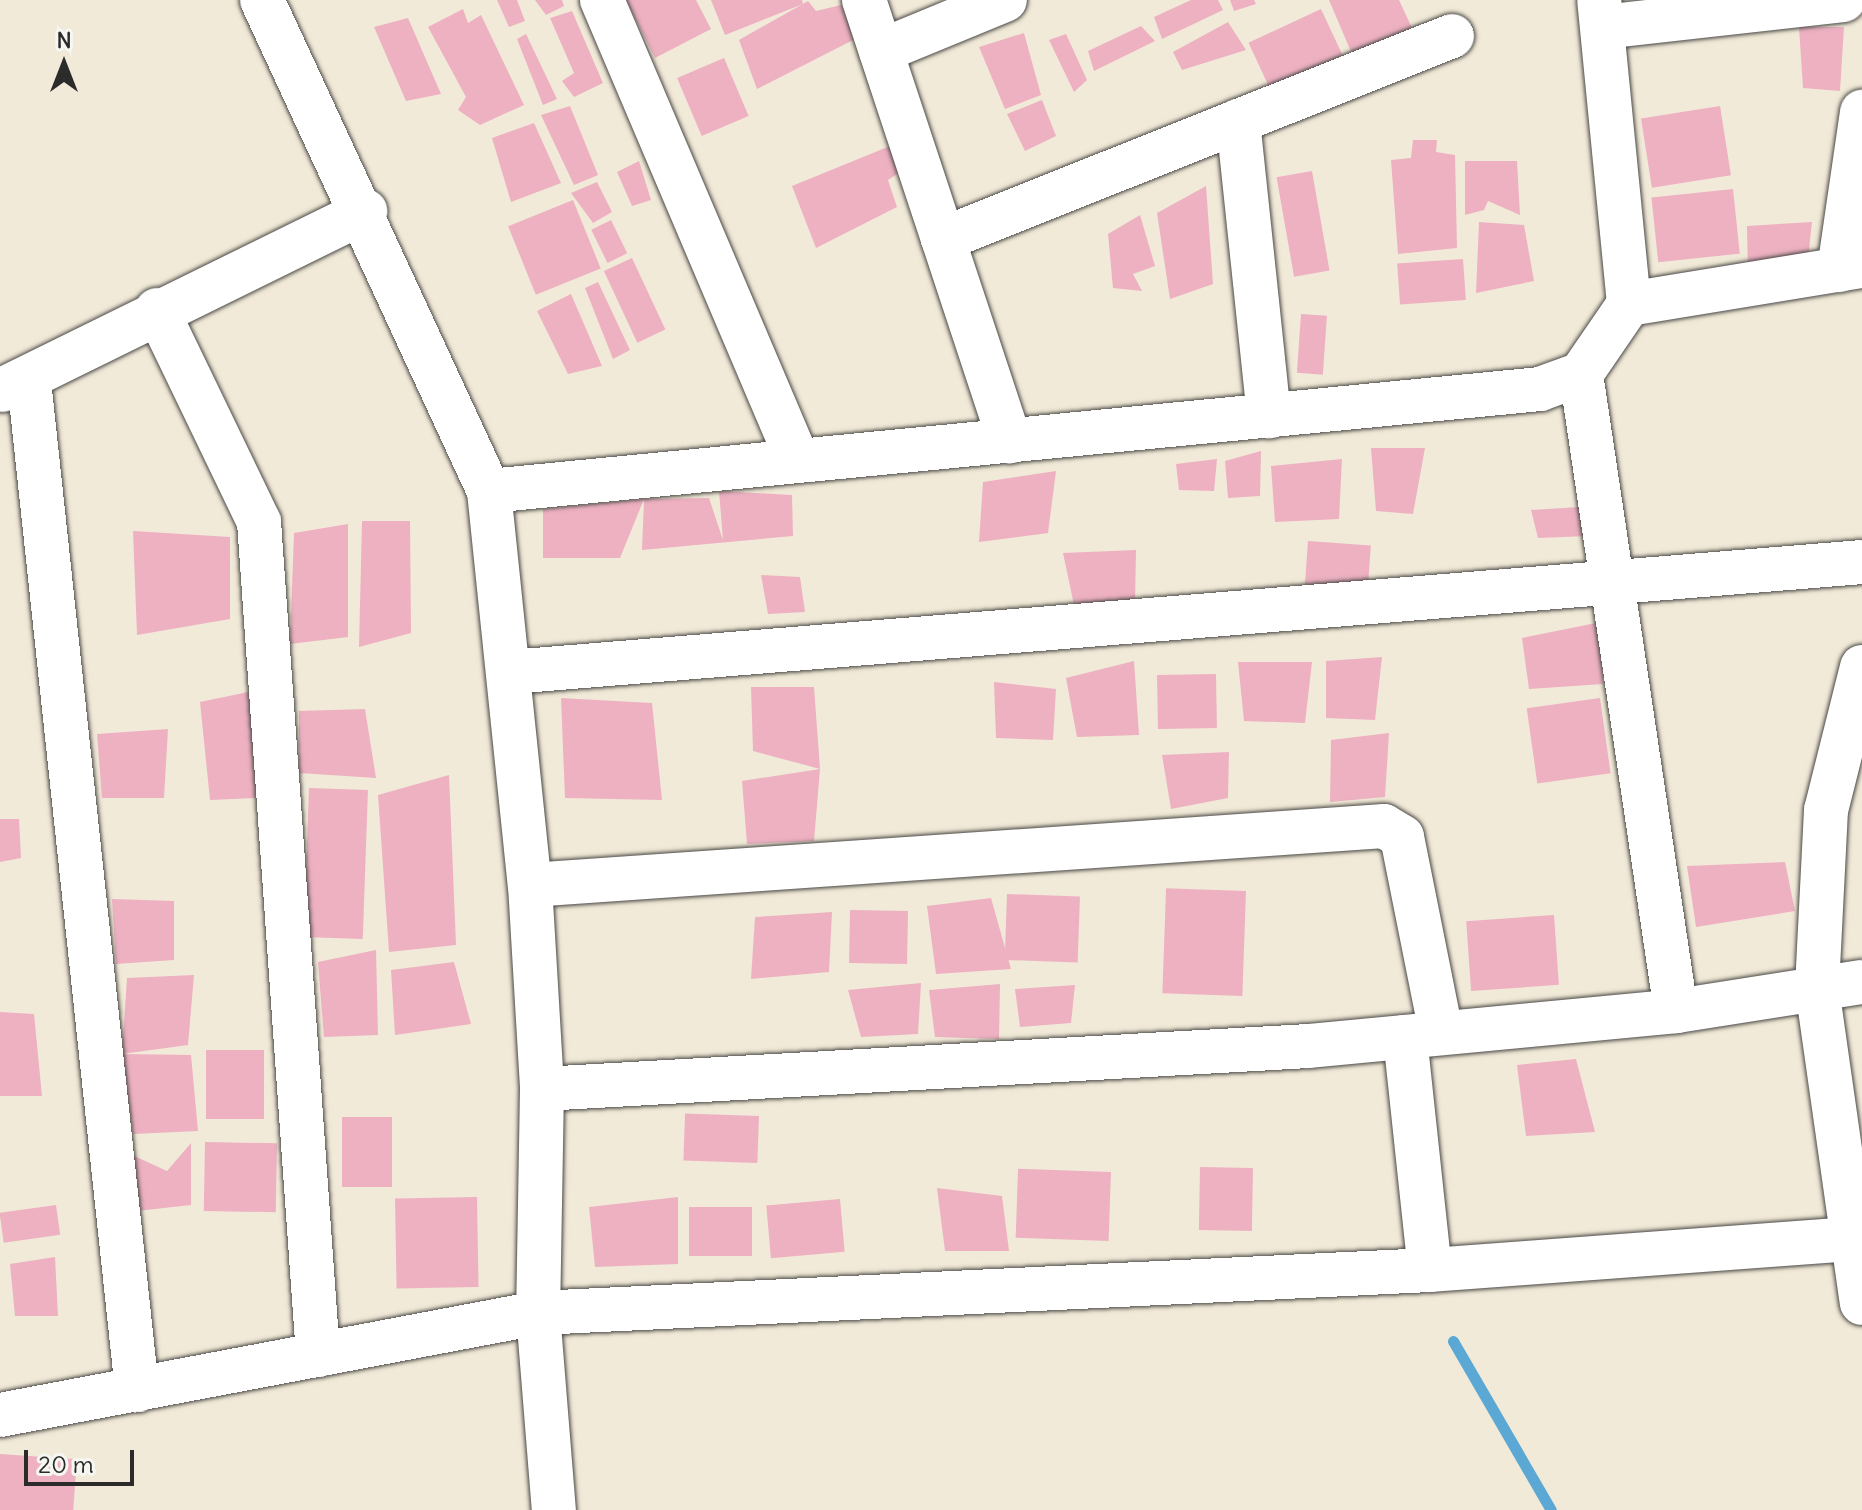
<!DOCTYPE html>
<html>
<head>
<meta charset="utf-8">
<style>
	body { margin:0 }
	#map { position:relative; width:1862px; height:1510px; overflow:hidden; background:#f2ead8; font-family:Delius,sans-serif }
	div>[style] { position:absolute }
	.stream>* { height:11px; margin:-5.5px; padding:0 5.5px; transform-origin:5.5px; border-radius:5.5px; background:#5ba8d4 }
	.building>* { inset:0; background:#edb1c2; transform-origin:0 0 }
	.roads { filter:drop-shadow(0 0 2px #494845) drop-shadow(0 0 2px #494845) }
	.minor>* { height:44px; margin:-22px; padding:0 22px; transform-origin:22px; border-radius:22px; background:#fff }
	span { translate:-50% -50%; white-space:nowrap; text-align:center; line-height:1.15; -webkit-text-stroke:8px #f6f6f2; paint-order:stroke }
	.north { position:absolute; left:24px; top:24px; width:80px; height:80px; -webkit-text-stroke:6px #f6f6f2; paint-order:stroke; rotate:0deg; font-size:22px; font-weight:700; line-height:32px; text-align:center; color:#2b2b2b }
	.north::after { content:''; display:block; margin:auto; width:28px; height:36px; background:#2b2b2b; clip-path:polygon(50% 0,100% 100%,50% 72%,0 100%) }
	.scale { position:absolute; left:24px; top:1450px; width:110px; height:36px; box-sizing:border-box; border:4px solid #2b2b2b; border-top:0; padding-left:10px; font-size:24px; line-height:28px; white-space:nowrap; color:#2b2b2b; -webkit-text-stroke:6px #f6f6f2; paint-order:stroke }
</style>
</head>
<body>
<div id="map">
	<div class="stream">
		<i style="left:1453px;top:1341px;width:195px;rotate:59.9deg"></i>
	</div>
	<div class="building">
		<i style="clip-path:polygon(497px 0,517px 0,525px 21px,509px 27px)"></i>
		<i style="clip-path:polygon(535px 0,562px 0,564px 6px,546px 15px)"></i>
		<i style="clip-path:polygon(626px 0,696px 0,711px 29px,655px 58px)"></i>
		<i style="clip-path:polygon(711px 0,802px 0,803px 4px,725px 35px)"></i>
		<i style="clip-path:polygon(1191px 0,1218px 0,1223px 10px,1162px 39px,1154px 17px)"></i>
		<i style="clip-path:polygon(1230px 0,1254px 0,1256px 4px,1234px 11px)"></i>
		<i style="clip-path:polygon(1329px 0,1399px 0,1413px 30px,1352px 54px)"></i>
		<i style="clip-path:polygon(808px 1px,816px 11px,841px 5px,859px 37px,757px 89px,739px 40px)"></i>
		<i style="clip-path:polygon(463px 9px,468px 23px,481px 15px,524px 105px,480px 125px,458px 110px,466px 97px,428px 27px)"></i>
		<i style="left:1321px;top:9px;width:63px;height:80px;rotate:65deg"></i>
		<i style="clip-path:polygon(572px 11px,603px 83px,574px 97px,562px 81px,574px 73px,550px 18px)"></i>
		<i style="clip-path:polygon(408px 18px,441px 94px,406px 101px,374px 27px)"></i>
		<i style="clip-path:polygon(1228px 22px,1246px 50px,1182px 70px,1173px 52px)"></i>
		<i style="clip-path:polygon(1141px 26px,1155px 41px,1094px 71px,1088px 51px)"></i>
		<i style="clip-path:polygon(1799px 27px,1844px 27px,1840px 91px,1803px 88px)"></i>
		<i style="clip-path:polygon(1024px 33px,1041px 95px,1005px 109px,979px 47px)"></i>
		<i style="clip-path:polygon(526px 34px,557px 99px,543px 105px,517px 39px)"></i>
		<i style="clip-path:polygon(1066px 34px,1087px 80px,1074px 92px,1049px 40px)"></i>
		<i style="left:724px;top:58px;width:63px;height:51px;rotate:67deg"></i>
		<i style="clip-path:polygon(1042px 100px,1056px 136px,1025px 151px,1007px 114px)"></i>
		<i style="clip-path:polygon(570px 106px,598px 175px,574px 185px,541px 115px)"></i>
		<i style="left:1720px;top:106px;width:70px;height:80px;rotate:81deg"></i>
		<i style="clip-path:polygon(534px 123px,561px 183px,511px 202px,492px 138px)"></i>
		<i style="clip-path:polygon(1413px 140px,1437px 140px,1436px 152px,1455px 155px,1457px 248px,1398px 254px,1391px 160px,1411px 158px)"></i>
		<i style="clip-path:polygon(890px 146px,900px 172px,888px 180px,897px 207px,816px 248px,792px 186px)"></i>
		<i style="clip-path:polygon(639px 161px,651px 200px,632px 206px,617px 172px)"></i>
		<i style="clip-path:polygon(1465px 161px,1517px 161px,1520px 215px,1488px 201px,1484px 210px,1465px 215px)"></i>
		<i style="left:1312px;top:171px;width:101px;height:36px;rotate:80deg"></i>
		<i style="clip-path:polygon(597px 182px,612px 212px,593px 223px,571px 193px)"></i>
		<i style="clip-path:polygon(1206px 186px,1213px 284px,1170px 299px,1157px 213px)"></i>
		<i style="left:1733px;top:189px;width:65px;height:82px;rotate:84deg"></i>
		<i style="left:573px;top:200px;width:74px;height:70px;rotate:68deg"></i>
		<i style="clip-path:polygon(1140px 215px,1155px 266px,1133px 274px,1142px 291px,1113px 288px,1108px 234px)"></i>
		<i style="left:611px;top:220px;width:37px;height:22px;rotate:64deg"></i>
		<i style="clip-path:polygon(1479px 222px,1524px 225px,1534px 281px,1476px 293px)"></i>
		<i style="clip-path:polygon(1812px 222px,1807px 268px,1748px 275px,1747px 226px)"></i>
		<i style="left:632px;top:258px;width:79px;height:31px;rotate:65deg"></i>
		<i style="left:1463px;top:259px;width:41px;height:66px;rotate:86deg"></i>
		<i style="clip-path:polygon(598px 282px,630px 350px,613px 359px,585px 288px)"></i>
		<i style="clip-path:polygon(571px 294px,602px 366px,568px 374px,537px 311px)"></i>
		<i style="left:1301px;top:314px;width:26px;height:59px;rotate:4deg"></i>
		<i style="clip-path:polygon(1371px 448px,1425px 448px,1413px 514px,1376px 511px)"></i>
		<i style="clip-path:polygon(1261px 451px,1260px 496px,1228px 498px,1225px 461px)"></i>
		<i style="clip-path:polygon(1217px 459px,1214px 491px,1179px 490px,1176px 464px)"></i>
		<i style="clip-path:polygon(1342px 459px,1339px 519px,1275px 522px,1271px 466px)"></i>
		<i style="clip-path:polygon(1056px 471px,1048px 533px,979px 542px,983px 482px)"></i>
		<i style="clip-path:polygon(719px 491px,792px 495px,793px 536px,642px 550px,644px 499px,709px 498px,723px 540px)"></i>
		<i style="clip-path:polygon(644px 499px,620px 558px,543px 558px,543px 509px)"></i>
		<i style="clip-path:polygon(1579px 507px,1588px 536px,1538px 538px,1531px 510px)"></i>
		<i style="clip-path:polygon(362px 521px,410px 521px,411px 633px,359px 647px)"></i>
		<i style="clip-path:polygon(348px 524px,348px 637px,290px 644px,294px 533px)"></i>
		<i style="clip-path:polygon(133px 531px,230px 537px,230px 619px,137px 635px)"></i>
		<i style="left:1308px;top:541px;width:63px;height:44px;rotate:4deg"></i>
		<i style="clip-path:polygon(1136px 550px,1135px 604px,1074px 605px,1063px 553px)"></i>
		<i style="clip-path:polygon(761px 575px,800px 577px,805px 612px,768px 614px)"></i>
		<i style="clip-path:polygon(1601px 622px,1603px 684px,1529px 689px,1522px 638px)"></i>
		<i style="clip-path:polygon(1382px 657px,1375px 720px,1326px 718px,1326px 661px)"></i>
		<i style="clip-path:polygon(1134px 661px,1139px 735px,1077px 737px,1066px 678px)"></i>
		<i style="clip-path:polygon(1238px 662px,1312px 662px,1305px 723px,1244px 721px)"></i>
		<i style="left:1216px;top:674px;width:54px;height:59px;rotate:89deg"></i>
		<i style="clip-path:polygon(994px 682px,1056px 689px,1053px 740px,996px 738px)"></i>
		<i style="clip-path:polygon(751px 687px,814px 687px,820px 769px,814px 841px,747px 844px,742px 781px,820px 769px,753px 751px)"></i>
		<i style="clip-path:polygon(253px 691px,258px 798px,210px 800px,200px 702px)"></i>
		<i style="clip-path:polygon(561px 698px,652px 703px,662px 800px,565px 798px)"></i>
		<i style="left:1600px;top:698px;width:76px;height:74px;rotate:82deg"></i>
		<i style="clip-path:polygon(365px 709px,376px 778px,299px 773px,299px 711px)"></i>
		<i style="clip-path:polygon(168px 729px,164px 798px,102px 798px,97px 734px)"></i>
		<i style="clip-path:polygon(1389px 733px,1385px 797px,1330px 802px,1331px 740px)"></i>
		<i style="clip-path:polygon(1229px 752px,1228px 798px,1171px 809px,1162px 755px)"></i>
		<i style="clip-path:polygon(449px 775px,456px 945px,389px 952px,378px 795px)"></i>
		<i style="left:309px;top:788px;width:59px;height:149px;rotate:2deg"></i>
		<i style="clip-path:polygon(0 819px,19px 819px,21px 858px,0 862px)"></i>
		<i style="clip-path:polygon(1785px 862px,1795px 911px,1696px 927px,1687px 866px)"></i>
		<i style="left:1246px;top:891px;width:105px;height:80px;rotate:92deg"></i>
		<i style="left:1007px;top:894px;width:73px;height:66px;rotate:2deg"></i>
		<i style="clip-path:polygon(991px 898px,1011px 969px,936px 974px,927px 906px)"></i>
		<i style="clip-path:polygon(112px 899px,174px 901px,174px 960px,116px 964px)"></i>
		<i style="left:850px;top:910px;width:58px;height:53px;rotate:1deg"></i>
		<i style="clip-path:polygon(832px 912px,829px 972px,751px 979px,755px 917px)"></i>
		<i style="left:1554px;top:915px;width:70px;height:88px;rotate:86deg"></i>
		<i style="clip-path:polygon(376px 950px,378px 1035px,324px 1037px,318px 962px)"></i>
		<i style="clip-path:polygon(454px 962px,471px 1024px,395px 1035px,391px 970px)"></i>
		<i style="clip-path:polygon(194px 975px,188px 1045px,122px 1054px,127px 978px)"></i>
		<i style="clip-path:polygon(921px 983px,918px 1034px,861px 1037px,848px 990px)"></i>
		<i style="clip-path:polygon(1000px 984px,999px 1039px,935px 1037px,929px 990px)"></i>
		<i style="clip-path:polygon(1075px 985px,1071px 1023px,1020px 1027px,1015px 989px)"></i>
		<i style="clip-path:polygon(0 1012px,34px 1014px,42px 1096px,0 1096px)"></i>
		<i style="left:206px;top:1050px;width:58px;height:69px"></i>
		<i style="clip-path:polygon(122px 1054px,191px 1055px,198px 1131px,133px 1134px)"></i>
		<i style="clip-path:polygon(1576px 1059px,1595px 1132px,1526px 1136px,1517px 1065px)"></i>
		<i style="left:759px;top:1116px;width:47px;height:74px;rotate:92deg"></i>
		<i style="left:392px;top:1117px;width:70px;height:50px;rotate:90deg"></i>
		<i style="left:205px;top:1142px;width:72px;height:69px;rotate:1deg"></i>
		<i style="clip-path:polygon(191px 1143px,191px 1205px,128px 1212px,128px 1153px,167px 1171px)"></i>
		<i style="left:1200px;top:1167px;width:53px;height:63px;rotate:1deg"></i>
		<i style="left:1111px;top:1172px;width:69px;height:93px;rotate:92deg"></i>
		<i style="clip-path:polygon(937px 1188px,1002px 1196px,1009px 1251px,945px 1251px)"></i>
		<i style="left:477px;top:1197px;width:90px;height:82px;rotate:89deg"></i>
		<i style="clip-path:polygon(678px 1197px,678px 1264px,595px 1267px,589px 1207px)"></i>
		<i style="left:840px;top:1199px;width:53px;height:74px;rotate:85deg"></i>
		<i style="left:56px;top:1205px;width:30px;height:57px;rotate:82deg"></i>
		<i style="left:752px;top:1207px;width:49px;height:63px;rotate:90deg"></i>
		<i style="clip-path:polygon(55px 1257px,58px 1316px,15px 1316px,10px 1264px)"></i>
		<i style="left:0;top:1454px;width:77px;height:56px;rotate:4deg"></i>
	</div>
	<div class="roads">
		<div class="minor">
			<i style="left:262px;top:0;width:541px;rotate:65.19deg"></i>
			<i style="left:489px;top:491px;width:396px;rotate:84.1deg"></i>
			<i style="left:530px;top:885px;width:204px;rotate:86.6deg"></i>
			<i style="left:542px;top:1089px;width:224px;rotate:91deg"></i>
			<i style="left:538px;top:1313px;width:198px;rotate:85.4deg"></i>
			<i style="left:602px;top:0;width:501px;rotate:66.97deg"></i>
			<i style="left:864px;top:0;width:465px;rotate:71.7deg"></i>
			<i style="left:1603px;top:27px;width:242px;rotate:-6.4deg"></i>
			<i style="left:881px;top:51px;width:134px;rotate:-22.4deg"></i>
			<i style="left:1238px;top:121px;width:297px;rotate:84deg"></i>
			<i style="left:943px;top:239px;width:548px;rotate:-21.74deg"></i>
			<i style="left:1839px;top:270px;width:160px;rotate:-81.7deg"></i>
			<i style="left:1629px;top:304px;width:236px;rotate:-9.3deg"></i>
			<i style="left:157px;top:310px;width:235px;rotate:64.3deg"></i>
			<i style="left:259px;top:522px;width:835px;rotate:85.95deg"></i>
			<i style="left:1581px;top:374px;width:644px;rotate:81.52deg"></i>
			<i style="left:29px;top:381px;width:1015px;rotate:83.89deg"></i>
			<i style="left:2px;top:390px;width:405px;rotate:-26.2deg"></i>
			<i style="left:489px;top:491px;width:1056px;rotate:-5.54deg"></i>
			<i style="left:1540px;top:389px;width:44px;rotate:-20.1deg"></i>
			<i style="left:1581px;top:374px;width:85px;rotate:-55.6deg"></i>
			<i style="left:1629px;top:304px;width:305px;rotate:-95.6deg"></i>
			<i style="left:1862px;top:667px;width:147px;rotate:104.1deg"></i>
			<i style="left:1826px;top:810px;width:178px;rotate:92.9deg"></i>
			<i style="left:1817px;top:988px;width:318px;rotate:81.9deg"></i>
			<i style="left:510px;top:672px;width:1356px;rotate:-4.65deg"></i>
			<i style="left:530px;top:885px;width:856px;rotate:-3.95deg"></i>
			<i style="left:1384px;top:826px;width:21px;rotate:31deg"></i>
			<i style="left:1402px;top:837px;width:199px;rotate:78.7deg"></i>
			<i style="left:1405px;top:1037px;width:234px;rotate:83.9deg"></i>
			<i style="left:542px;top:1089px;width:767px;rotate:-3.21deg"></i>
			<i style="left:1308px;top:1046px;width:370px;rotate:-5.4deg"></i>
			<i style="left:1676px;top:1011px;width:188px;rotate:-8.9deg"></i>
			<i style="left:0;top:1415px;width:548px;rotate:-10.74deg"></i>
			<i style="left:538px;top:1313px;width:893px;rotate:-2.76deg"></i>
			<i style="left:1430px;top:1270px;width:421px;rotate:-4.2deg"></i>
		</div>
	</div>
	<div class="north">N</div>
	<div class="scale">20 m</div>
</div>
</body>
</html>
